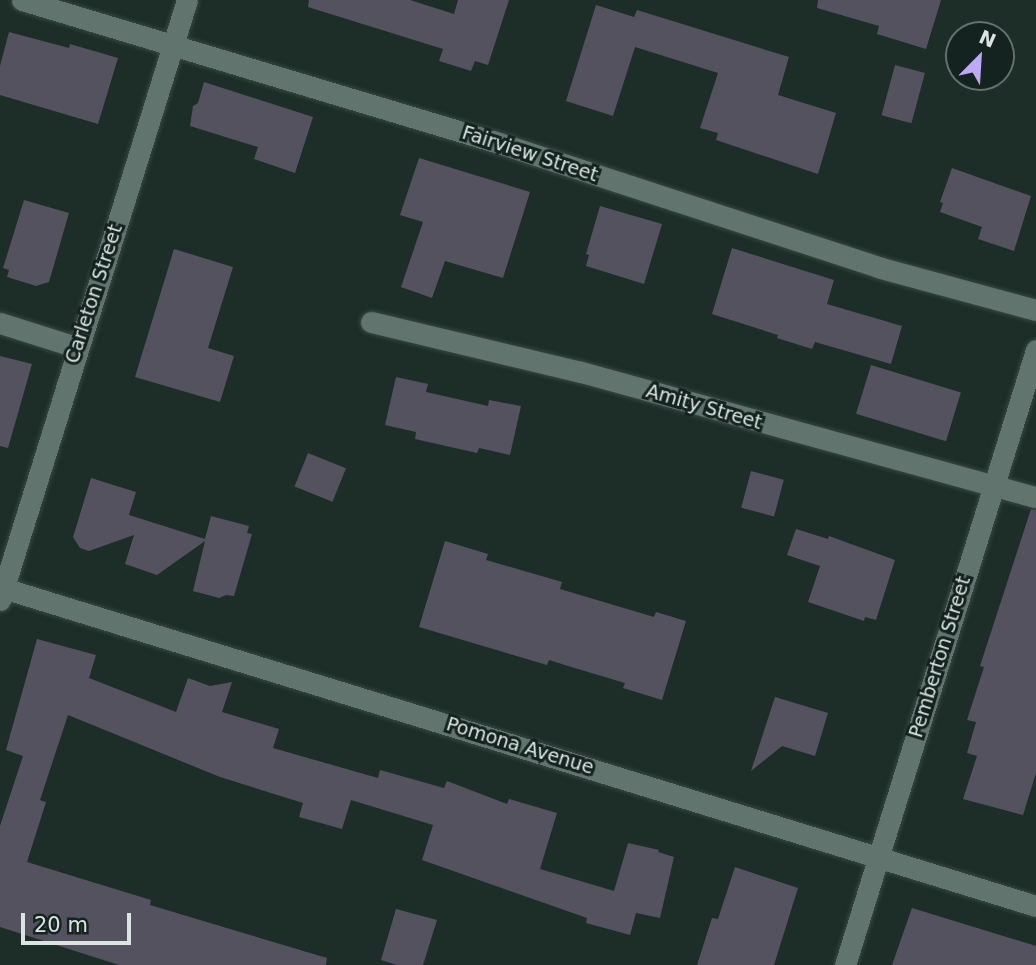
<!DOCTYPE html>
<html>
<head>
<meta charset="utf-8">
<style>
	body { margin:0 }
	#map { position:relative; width:1036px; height:965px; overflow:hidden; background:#1d2d28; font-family:"DejaVu Sans",sans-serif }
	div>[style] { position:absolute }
	.building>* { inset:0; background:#555260; transform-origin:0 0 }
	.roads { filter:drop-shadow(0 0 2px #3a4743) drop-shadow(0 0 2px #3a4743) }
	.street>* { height:21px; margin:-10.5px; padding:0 10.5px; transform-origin:10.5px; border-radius:10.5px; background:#62746e }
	span { translate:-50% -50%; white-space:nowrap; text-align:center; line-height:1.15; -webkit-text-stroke:6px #14231f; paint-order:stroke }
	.street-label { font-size:19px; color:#dbe4e1 }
	.north { position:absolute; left:945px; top:21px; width:70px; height:70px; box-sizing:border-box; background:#14231f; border:2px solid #64706d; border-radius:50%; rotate:24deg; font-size:19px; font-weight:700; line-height:28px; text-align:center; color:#dbe4e1 }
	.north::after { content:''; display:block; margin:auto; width:24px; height:32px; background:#bcaaf6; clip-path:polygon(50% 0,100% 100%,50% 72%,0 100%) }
	.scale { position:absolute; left:21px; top:913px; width:110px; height:32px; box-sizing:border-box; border:4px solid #dbe4e1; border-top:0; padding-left:9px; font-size:21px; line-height:24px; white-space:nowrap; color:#dbe4e1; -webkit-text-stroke:5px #14231f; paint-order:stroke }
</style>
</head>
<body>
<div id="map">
	<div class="building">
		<i style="clip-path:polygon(309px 0,410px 0,454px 14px,458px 0,509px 0,488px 65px,475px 61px,471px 71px,439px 61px,443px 49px,308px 7px)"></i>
		<i style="clip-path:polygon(818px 0,941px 0,926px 49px,877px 34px,879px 26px,817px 8px)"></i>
		<i style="clip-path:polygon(596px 5px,634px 17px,637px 10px,789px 57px,778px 95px,836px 113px,818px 174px,716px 140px,718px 133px,700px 128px,718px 73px,635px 47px,613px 116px,566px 101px)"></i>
		<i style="clip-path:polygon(9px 32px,69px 48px,70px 44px,118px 58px,98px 124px,0 95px,0 66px)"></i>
		<i style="left:895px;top:65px;width:31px;height:52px;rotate:15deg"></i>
		<i style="clip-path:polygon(204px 82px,313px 117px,295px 173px,254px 159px,258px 147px,190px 126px,193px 106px,198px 103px)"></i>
		<i style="clip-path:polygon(419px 158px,530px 192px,503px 278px,445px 261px,432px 298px,401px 287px,423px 222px,400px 215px)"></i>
		<i style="clip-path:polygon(952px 168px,1031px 196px,1014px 251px,978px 239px,982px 227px,940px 212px,943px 203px,940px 202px)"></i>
		<i style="clip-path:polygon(24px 200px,69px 213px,49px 282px,36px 286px,7px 277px,9px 270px,3px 268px)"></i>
		<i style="clip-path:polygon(600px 206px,662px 224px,644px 284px,586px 266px,589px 255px,586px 254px)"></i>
		<i style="clip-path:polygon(732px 248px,834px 280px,827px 304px,902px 326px,891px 364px,815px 342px,812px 349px,777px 338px,778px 335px,712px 314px)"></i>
		<i style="clip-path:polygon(174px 249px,233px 267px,208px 348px,234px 356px,220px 402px,135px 377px)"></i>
		<i style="clip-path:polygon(0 356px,32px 364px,8px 448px,0 446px)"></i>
		<i style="left:871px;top:365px;width:94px;height:51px;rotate:17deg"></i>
		<i style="clip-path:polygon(396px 377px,428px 384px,426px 392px,488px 406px,489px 400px,521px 406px,510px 455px,479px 448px,477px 453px,415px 439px,416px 432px,385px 425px)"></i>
		<i style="left:308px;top:453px;width:41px;height:36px;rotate:22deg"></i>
		<i style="left:751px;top:471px;width:34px;height:38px;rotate:15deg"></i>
		<i style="clip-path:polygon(91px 478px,136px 492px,129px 515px,205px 539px,211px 516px,249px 526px,247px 533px,252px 534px,234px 596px,226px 595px,219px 598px,193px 591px,205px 541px,157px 575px,125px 564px,134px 535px,89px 551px,80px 548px,73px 537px)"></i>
		<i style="clip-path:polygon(1031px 509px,1036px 510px,1036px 773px,1023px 815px,963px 799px,977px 756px,967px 753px,976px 722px,967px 720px,984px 667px,980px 666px)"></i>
		<i style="clip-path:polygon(796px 529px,828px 539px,829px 536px,895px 560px,876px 620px,865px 617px,864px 621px,808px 602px,820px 566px,787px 555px)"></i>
		<i style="clip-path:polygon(445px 541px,488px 554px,486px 560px,562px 582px,560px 589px,654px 617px,656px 612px,686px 621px,662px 700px,623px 688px,625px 683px,568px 666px,549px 660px,547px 665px,419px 627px)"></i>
		<i style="clip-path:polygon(37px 639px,96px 655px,89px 678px,176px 712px,188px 678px,210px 686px,232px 682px,222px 712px,279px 729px,273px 748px,378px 778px,380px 770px,444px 788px,447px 781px,507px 804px,509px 799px,557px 813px,540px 869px,614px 891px,628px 843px,659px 850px,658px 852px,674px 857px,660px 918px,636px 913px,630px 935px,586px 923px,587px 918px,422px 860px,433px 825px,351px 800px,342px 829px,299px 817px,303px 803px,220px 777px,68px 715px,40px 800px,46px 802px,27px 862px,151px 900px,150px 905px,327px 958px,326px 965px,119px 965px,0 927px,0 826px,23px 756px,6px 750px)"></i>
		<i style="clip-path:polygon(775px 697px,828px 713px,815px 756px,782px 746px,751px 771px)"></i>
		<i style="clip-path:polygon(735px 867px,798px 888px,774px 965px,697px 965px,712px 918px,718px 919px)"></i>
		<i style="clip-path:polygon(912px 908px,1036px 946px,1036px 965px,892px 965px)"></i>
		<i style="clip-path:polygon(396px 909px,437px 920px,423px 965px,397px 965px,381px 960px)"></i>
	</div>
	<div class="roads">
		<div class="street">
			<i style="left:22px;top:0;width:492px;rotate:16.7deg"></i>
			<i style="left:493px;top:141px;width:408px;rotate:18.1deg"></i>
			<i style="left:881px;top:268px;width:161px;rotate:15.2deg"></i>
			<i style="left:371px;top:322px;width:216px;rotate:13.4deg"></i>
			<i style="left:581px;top:372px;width:472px;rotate:15.4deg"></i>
			<i style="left:0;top:323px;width:80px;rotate:17.5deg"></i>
			<i style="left:3px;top:588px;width:1081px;rotate:17.11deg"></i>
			<i style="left:0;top:600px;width:628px;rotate:-72.69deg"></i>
			<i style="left:845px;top:965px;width:644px;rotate:-72.75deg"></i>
		</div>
	</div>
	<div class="street-label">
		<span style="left:530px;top:154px;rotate:18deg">Fairview Street</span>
		<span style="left:94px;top:294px;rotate:-72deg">Carleton Street</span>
		<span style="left:704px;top:407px;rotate:16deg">Amity Street</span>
		<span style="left:940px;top:657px;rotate:-73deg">Pemberton Street</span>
		<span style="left:520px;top:746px;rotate:17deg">Pomona Avenue</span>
	</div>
	<div class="north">N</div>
	<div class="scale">20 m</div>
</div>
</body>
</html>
